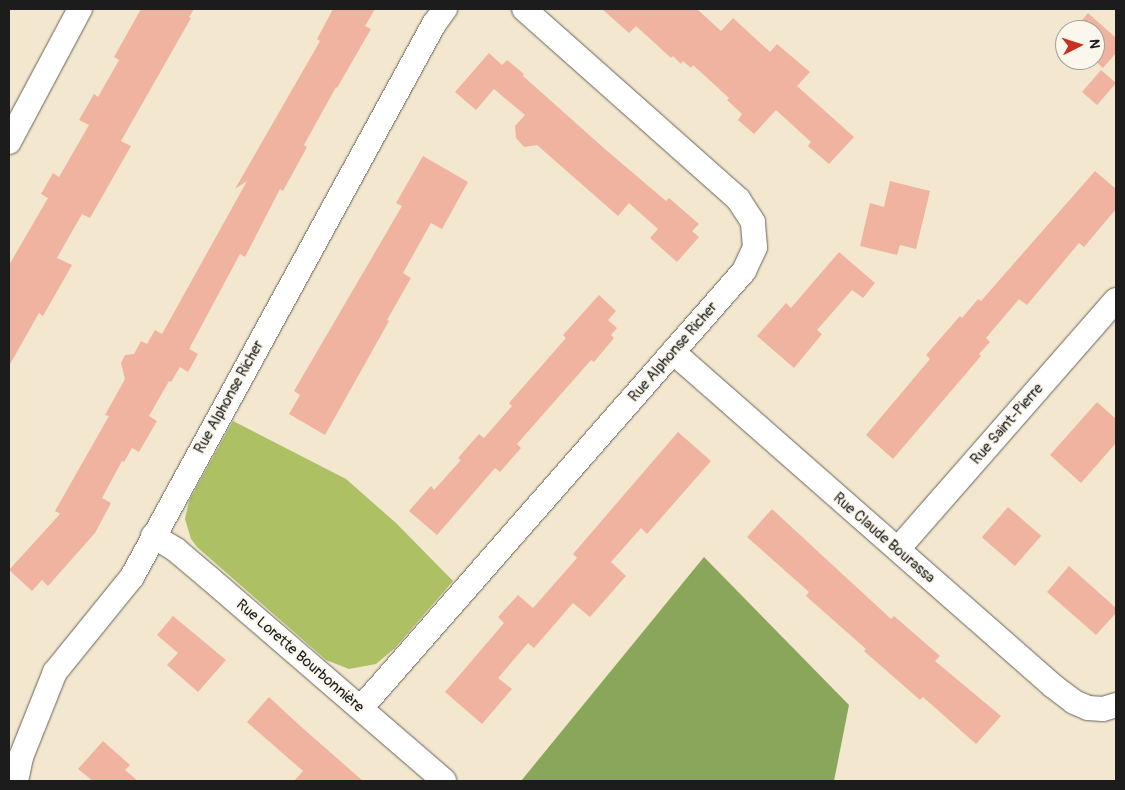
<!DOCTYPE html>
<html>
<head>
<meta charset="utf-8">
<style>
	body { margin:0 }
	#map { position:relative; width:1125px; height:790px; overflow:hidden; background:#f3e8cf; font-family:Pangolin,sans-serif }
	div>[style] { position:absolute }
	.green>* { inset:0; background:#adc064 }
	.forest>* { inset:0; background:#8aa65a }
	.building>* { inset:0; background:#f0b39f; transform-origin:0 0 }
	.roads { filter:drop-shadow(0 0 1px #67635b) drop-shadow(0 0 1px #67635b) }
	.street>* { height:24px; margin:-12px; padding:0 12px; transform-origin:12px; border-radius:12px; background:#fff }
	span { translate:-50% -50%; white-space:nowrap; text-align:center; line-height:1.15; -webkit-text-stroke:4px #fbf7ec; paint-order:stroke }
	.street-label { font-size:15px; color:#1c1c1c }
	.frame { position:absolute; inset:0; border:10px solid #1c1c1c; pointer-events:none }
	.north { position:absolute; left:1055px; top:20px; width:50px; height:50px; box-sizing:border-box; background:#fbf7ec; border:1px solid #a29f99; border-radius:50%; rotate:85deg; font-size:14px; font-weight:700; line-height:20px; text-align:center; color:#1c1c1c }
	.north::after { content:''; display:block; margin:auto; width:18px; height:22px; background:#c8321e; clip-path:polygon(50% 0,100% 100%,50% 72%,0 100%) }
</style>
</head>
<body>
<div id="map">
	<div class="green">
		<i style="clip-path:polygon(233px 421px,346px 479px,396px 523px,453px 581px,395px 648px,376px 664px,349px 669px,326px 660px,197px 547px,191px 539px,185px 519px,189px 501px)"></i>
	</div>
	<div class="forest">
		<i style="clip-path:polygon(704px 557px,849px 705px,834px 781px,521px 781px)"></i>
	</div>
	<div class="building">
		<i style="clip-path:polygon(141px 9px,194px 9px,189px 17px,191px 18px,121px 141px,131px 146px,90px 218px,82px 214px,57px 258px,72px 265px,43px 316px,39px 313px,9px 366px,9px 265px,48px 198px,41px 194px,53px 173px,59px 177px,89px 125px,79px 120px,94px 94px,98px 97px,119px 60px,114px 57px)"></i>
		<i style="clip-path:polygon(333px 9px,375px 9px,365px 26px,371px 29px,337px 88px,336px 87px,304px 145px,307px 147px,283px 191px,280px 189px,245px 257px,240px 254px,189px 349px,198px 354px,188px 372px,180px 367px,171px 382px,169px 381px,149px 416px,157px 421px,139px 452px,132px 448px,124px 462px,122px 461px,102px 498px,111px 503px,95px 533px,48px 586px,42px 580px,32px 591px,9px 570px,60px 514px,55px 511px,109px 416px,105px 415px,125px 379px,121px 363px,125px 355px,134px 354px,141px 341px,147px 344px,155px 330px,162px 334px,247px 181px,235px 189px,320px 41px,317px 39px)"></i>
		<i style="clip-path:polygon(602px 9px,697px 9px,721px 31px,733px 18px,770px 52px,777px 44px,810px 72px,797px 86px,854px 137px,829px 164px,808px 146px,811px 142px,776px 110px,754px 134px,738px 120px,742px 114px,727px 100px,729px 98px,693px 65px,691px 68px,683px 61px,681px 64px,673px 56px,671px 58px,636px 26px,629px 33px)"></i>
		<i style="clip-path:polygon(1088px 13px,1116px 38px,1116px 53px,1103px 68px,1094px 60px,1095px 30px,1074px 30px)"></i>
		<i style="clip-path:polygon(489px 53px,502px 65px,507px 60px,524px 74px,523px 76px,606px 150px,666px 201px,669px 198px,699px 224px,692px 231px,699px 237px,677px 262px,650px 238px,658px 229px,629px 203px,618px 216px,537px 145px,524px 147px,516px 138px,515px 126px,525px 115px,494px 89px,476px 110px,455px 92px)"></i>
		<i style="left:1101px;top:70px;width:20px;height:29px;rotate:41deg"></i>
		<i style="clip-path:polygon(423px 156px,468px 182px,442px 229px,431px 223px,403px 273px,411px 278px,387px 320px,389px 321px,325px 435px,289px 414px,300px 395px,294px 391px,402px 206px,396px 203px)"></i>
		<i style="clip-path:polygon(1095px 171px,1116px 189px,1116px 209px,1084px 247px,1079px 243px,1027px 305px,1019px 299px,986px 338px,990px 342px,979px 354px,981px 356px,893px 459px,866px 435px,930px 359px,926px 355px,960px 316px,962px 318px,978px 299px,981px 301px)"></i>
		<i style="clip-path:polygon(890px 181px,930px 191px,916px 249px,900px 245px,897px 255px,860px 246px,870px 203px,884px 207px)"></i>
		<i style="clip-path:polygon(839px 252px,875px 283px,863px 298px,852px 290px,817px 330px,822px 334px,794px 368px,757px 336px,786px 303px,791px 308px)"></i>
		<i style="clip-path:polygon(599px 295px,616px 311px,608px 320px,617px 328px,611px 335px,614px 338px,594px 362px,591px 360px,517px 444px,521px 448px,500px 472px,495px 468px,437px 535px,409px 511px,431px 486px,434px 490px,461px 460px,458px 458px,479px 434px,484px 438px,512px 406px,509px 403px,566px 338px,563px 335px)"></i>
		<i style="clip-path:polygon(1097px 402px,1116px 419px,1116px 443px,1081px 483px,1050px 455px)"></i>
		<i style="clip-path:polygon(678px 432px,711px 461px,647px 534px,641px 528px,611px 562px,626px 576px,590px 617px,573px 603px,534px 648px,528px 643px,498px 678px,512px 689px,482px 724px,445px 692px,504px 623px,498px 617px,518px 595px,533px 608px,577px 558px,573px 554px)"></i>
		<i style="left:1008px;top:507px;width:44px;height:40px;rotate:41deg"></i>
		<i style="clip-path:polygon(772px 509px,891px 619px,894px 616px,940px 656px,935px 661px,1001px 716px,976px 744px,923px 697px,920px 700px,864px 651px,866px 649px,806px 596px,809px 592px,747px 537px)"></i>
		<i style="clip-path:polygon(1069px 566px,1116px 608px,1116px 613px,1096px 635px,1047px 592px)"></i>
		<i style="clip-path:polygon(173px 616px,226px 660px,198px 692px,167px 665px,178px 653px,157px 635px)"></i>
		<i style="clip-path:polygon(269px 697px,298px 724px,363px 781px,294px 781px,303px 771px,247px 722px)"></i>
		<i style="clip-path:polygon(103px 741px,130px 765px,125px 770px,138px 781px,93px 781px,78px 769px)"></i>
	</div>
	<div class="roads">
		<div class="street">
			<i style="left:9px;top:142px;width:151px;rotate:-61.9deg"></i>
			<i style="left:673px;top:352px;width:506px;rotate:41.31deg"></i>
			<i style="left:1053px;top:686px;width:26px;rotate:37deg"></i>
			<i style="left:1074px;top:702px;width:15px;rotate:23deg"></i>
			<i style="left:1088px;top:708px;width:15px;rotate:4deg"></i>
			<i style="left:1103px;top:709px;width:14px;rotate:-17deg"></i>
			<i style="left:153px;top:536px;width:27px;rotate:31deg"></i>
			<i style="left:176px;top:550px;width:42px;rotate:40.2deg"></i>
			<i style="left:208px;top:577px;width:312px;rotate:40.8deg"></i>
			<i style="left:898px;top:549px;width:331px;rotate:-48.8deg"></i>
			<i style="left:361px;top:708px;width:581px;rotate:-48.77deg"></i>
			<i style="left:744px;top:271px;width:26px;rotate:-65deg"></i>
			<i style="left:755px;top:247px;width:25px;rotate:-95deg"></i>
			<i style="left:753px;top:222px;width:27px;rotate:-123deg"></i>
			<i style="left:738px;top:199px;width:286px;rotate:-138.4deg"></i>
			<i style="left:16px;top:781px;width:25px;rotate:-78deg"></i>
			<i style="left:21px;top:757px;width:92px;rotate:-68.2deg"></i>
			<i style="left:55px;top:672px;width:122px;rotate:-51deg"></i>
			<i style="left:132px;top:577px;width:630px;rotate:-61.36deg"></i>
			<i style="left:434px;top:24px;width:19px;rotate:-54deg"></i>
		</div>
	</div>
	<div class="street-label">
		<span style="left:673px;top:352px;rotate:-49deg">Rue Alphonse Richer</span>
		<span style="left:229px;top:397px;rotate:-61deg">Rue Alphonse Richer</span>
		<span style="left:1007px;top:424px;rotate:-49deg">Rue Saint-Pierre</span>
		<span style="left:884px;top:538px;rotate:41deg">Rue Claude Bourassa</span>
		<span style="left:300px;top:656px;rotate:41deg">Rue Lorette Bourbonnière</span>
	</div>
	<div class="frame"></div>
	<div class="north">N</div>
</div>
</body>
</html>
